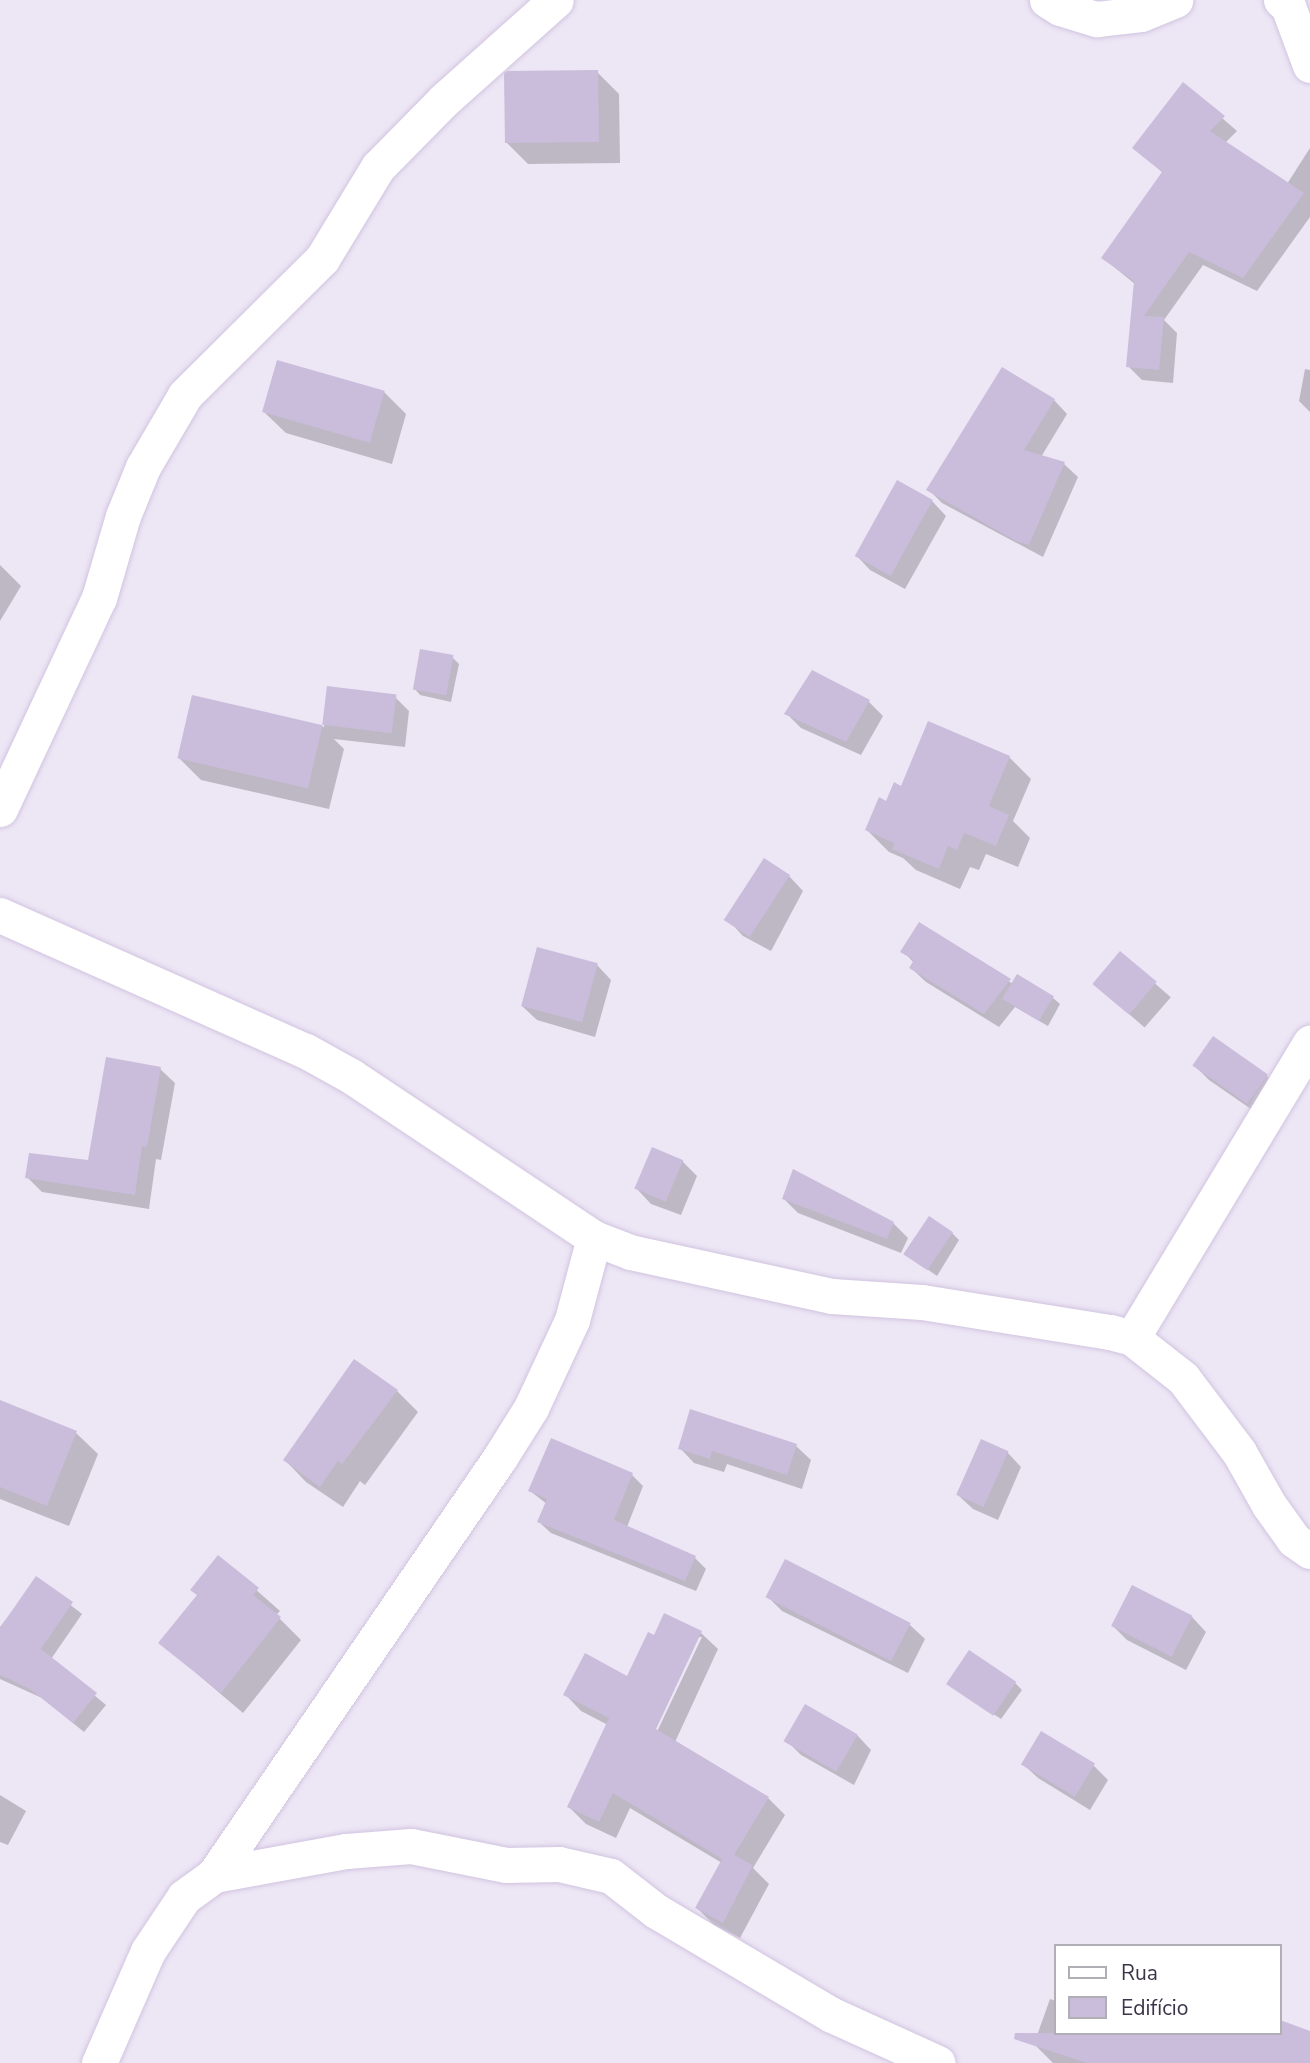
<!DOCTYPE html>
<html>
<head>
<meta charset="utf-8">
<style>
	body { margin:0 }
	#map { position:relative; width:1310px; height:2063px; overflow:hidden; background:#ede6f5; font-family:"Nunito Sans",sans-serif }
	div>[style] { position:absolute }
	.shadow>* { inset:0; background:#0003; transform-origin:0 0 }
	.building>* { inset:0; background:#c9bddb; transform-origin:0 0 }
	.roads { filter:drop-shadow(0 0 2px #d1c4e0) drop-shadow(0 0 2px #d1c4e0) }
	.street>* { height:35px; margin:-17.5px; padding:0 17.5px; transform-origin:17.5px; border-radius:17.5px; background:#fff }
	span { translate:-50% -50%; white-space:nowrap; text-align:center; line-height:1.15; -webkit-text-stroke:5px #fff; paint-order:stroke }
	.legend { position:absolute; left:1054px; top:1944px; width:228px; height:91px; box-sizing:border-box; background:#fff; border:2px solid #b1aeb6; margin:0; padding:9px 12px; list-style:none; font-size:21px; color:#3c3449 }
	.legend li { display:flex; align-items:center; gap:14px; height:35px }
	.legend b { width:35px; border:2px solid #b1aeb6 }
</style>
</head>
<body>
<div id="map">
	<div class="shadow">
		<i style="clip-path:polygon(597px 72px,619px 94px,620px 163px,528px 164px,506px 142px)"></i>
		<i style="clip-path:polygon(1183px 84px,1237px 131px,1225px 143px,1287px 184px,1310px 148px,1310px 217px,1257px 291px,1203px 265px,1164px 320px,1177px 333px,1173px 383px,1142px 380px,1128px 366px,1135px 284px,1103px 258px,1163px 173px,1135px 147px)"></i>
		<i style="clip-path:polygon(1305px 369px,1310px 370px,1310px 412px,1299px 401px)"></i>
		<i style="clip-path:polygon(384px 392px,406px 414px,392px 464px,286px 433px,264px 412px)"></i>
		<i style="clip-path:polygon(1054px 400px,1067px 414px,1041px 457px,1064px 464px,1078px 477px,1043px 557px,942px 503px,928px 489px)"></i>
		<i style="clip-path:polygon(932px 501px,946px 516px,905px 589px,870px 570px,856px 555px)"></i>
		<i style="clip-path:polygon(0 565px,21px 586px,0 621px)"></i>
		<i style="clip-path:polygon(452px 657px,459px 664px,451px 702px,420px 695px,414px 688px)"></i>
		<i style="clip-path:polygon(329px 688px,395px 697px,409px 711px,405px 747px,334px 739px,344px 749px,329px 809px,201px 780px,179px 758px,194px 698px,324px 727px)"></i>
		<i style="clip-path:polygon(869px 702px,883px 716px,861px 755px,801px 728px,787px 714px)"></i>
		<i style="clip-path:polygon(1009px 757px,1031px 779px,1013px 821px,1030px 838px,1018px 867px,986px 854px,979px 870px,970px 867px,960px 889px,916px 870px,903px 858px,889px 852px,867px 830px,902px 788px)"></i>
		<i style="clip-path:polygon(789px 876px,803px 891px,771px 951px,743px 936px,729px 921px)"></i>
		<i style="clip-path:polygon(919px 924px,1013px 984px,1017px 977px,1053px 998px,1060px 1004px,1048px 1026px,1015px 1007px,999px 1027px,926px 982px,911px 968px,914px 963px,903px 951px)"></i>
		<i style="left:1121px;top:954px;width:66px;height:40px;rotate:41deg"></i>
		<i style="clip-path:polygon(597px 965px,611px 980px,595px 1037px,537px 1020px,522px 1006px)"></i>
		<i style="clip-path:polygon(1194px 1065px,1267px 1076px,1281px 1090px,1264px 1118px,1209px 1080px)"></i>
		<i style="clip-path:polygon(160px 1069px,175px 1083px,161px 1160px,156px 1159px,149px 1209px,42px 1192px,27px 1177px,89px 1162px)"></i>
		<i style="clip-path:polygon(682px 1161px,697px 1176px,681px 1215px,651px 1204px,637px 1189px)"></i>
		<i style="clip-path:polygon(784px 1199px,893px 1223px,908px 1238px,901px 1253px,798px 1213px)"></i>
		<i style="clip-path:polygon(952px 1233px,959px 1240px,937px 1276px,907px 1255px)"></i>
		<i style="clip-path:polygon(397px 1391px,418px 1412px,365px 1485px,360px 1481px,343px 1507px,306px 1482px,285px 1460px)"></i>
		<i style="clip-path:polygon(0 1402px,76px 1433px,98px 1454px,69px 1526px,0 1499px)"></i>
		<i style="clip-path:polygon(691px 1412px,796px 1446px,811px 1460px,802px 1489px,727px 1464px,724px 1472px,694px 1463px,680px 1448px)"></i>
		<i style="clip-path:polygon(1007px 1452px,1021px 1467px,998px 1520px,973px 1509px,958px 1495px)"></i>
		<i style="clip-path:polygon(632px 1475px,643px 1486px,627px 1527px,695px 1558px,706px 1569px,696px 1591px,551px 1533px,539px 1522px,547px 1504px,530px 1491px)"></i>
		<i style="clip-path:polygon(219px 1557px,280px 1611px,276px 1615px,301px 1640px,243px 1713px,161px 1643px,198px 1596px)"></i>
		<i style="clip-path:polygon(37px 1579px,82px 1614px,51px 1659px,106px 1705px,84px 1732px,42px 1698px,0 1679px,0 1627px)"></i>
		<i style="clip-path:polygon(767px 1596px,910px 1625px,925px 1639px,908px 1673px,782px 1611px)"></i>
		<i style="clip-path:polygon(evenodd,665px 1616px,701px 1633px,718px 1649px,675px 1742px,768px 1798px,785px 1815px,753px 1868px,769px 1884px,740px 1938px,714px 1925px,697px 1908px,722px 1863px,630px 1808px,616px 1838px,586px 1824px,569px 1807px,608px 1725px,581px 1711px,565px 1694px,628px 1678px,655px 1638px,665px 1616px,698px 1637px,702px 1637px,654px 1738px,651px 1736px,698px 1637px)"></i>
		<i style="clip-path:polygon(1192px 1617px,1206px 1632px,1186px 1670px,1127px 1640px,1113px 1626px)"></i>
		<i style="clip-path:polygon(1015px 1683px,1022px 1690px,1001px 1719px,948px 1684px)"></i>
		<i style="clip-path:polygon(1041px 1734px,1094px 1766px,1108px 1780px,1090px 1810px,1038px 1778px,1023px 1764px)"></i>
		<i style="clip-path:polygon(857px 1735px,871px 1750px,854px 1785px,801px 1755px,786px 1740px)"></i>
		<i style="clip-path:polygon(0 1795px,26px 1811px,8px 1845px,0 1842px)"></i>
		<i style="clip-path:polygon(1050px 1999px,1056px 2001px,1056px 2033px,1272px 2045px,1310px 2033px,1310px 2063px,1053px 2063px,1034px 2044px)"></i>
	</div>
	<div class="building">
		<i style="clip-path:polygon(598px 70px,599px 142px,505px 143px,504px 73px,507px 71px)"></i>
		<i style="clip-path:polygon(1183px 82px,1225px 116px,1210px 131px,1304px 193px,1243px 278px,1189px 252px,1144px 316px,1164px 317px,1159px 370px,1126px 367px,1134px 281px,1101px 258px,1162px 172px,1132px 148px)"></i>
		<i style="left:277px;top:360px;width:112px;height:54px;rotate:16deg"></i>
		<i style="clip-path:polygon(1002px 367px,1055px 399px,1024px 450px,1065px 462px,1029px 545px,1016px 541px,926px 490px)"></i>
		<i style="left:897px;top:480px;width:41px;height:87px;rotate:29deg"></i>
		<i style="left:420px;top:649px;width:34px;height:41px;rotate:10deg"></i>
		<i style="clip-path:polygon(812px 670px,870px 700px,846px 742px,784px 714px)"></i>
		<i style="left:327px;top:686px;width:70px;height:39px;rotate:7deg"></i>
		<i style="left:192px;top:695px;width:134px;height:65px;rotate:13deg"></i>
		<i style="clip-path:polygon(928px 721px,1010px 756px,989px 806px,1009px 815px,996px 846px,964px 833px,957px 850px,948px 846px,939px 869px,892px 849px,894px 843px,865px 830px,879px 797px,886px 801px,894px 782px,901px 786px)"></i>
		<i style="left:764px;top:858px;width:31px;height:74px;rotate:33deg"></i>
		<i style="clip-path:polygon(919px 922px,1011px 979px,984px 1014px,909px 968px,914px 960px,900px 952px)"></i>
		<i style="left:537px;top:947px;width:63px;height:61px;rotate:15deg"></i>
		<i style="left:1120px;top:951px;width:48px;height:43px;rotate:40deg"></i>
		<i style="left:1017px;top:974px;width:43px;height:29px;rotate:31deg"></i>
		<i style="left:1213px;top:1036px;width:67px;height:36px;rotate:35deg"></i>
		<i style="clip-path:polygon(106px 1057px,161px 1067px,147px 1147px,142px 1146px,135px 1195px,25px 1178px,29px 1153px,88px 1160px)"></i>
		<i style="left:652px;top:1147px;width:34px;height:45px;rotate:23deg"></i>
		<i style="clip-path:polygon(793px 1169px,894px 1222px,887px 1239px,782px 1199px)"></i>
		<i style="left:929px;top:1216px;width:29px;height:46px;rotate:34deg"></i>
		<i style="clip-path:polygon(354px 1359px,398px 1390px,342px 1464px,338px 1461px,320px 1487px,283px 1460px)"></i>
		<i style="clip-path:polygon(0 1400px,77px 1431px,47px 1506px,0 1487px)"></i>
		<i style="clip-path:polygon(690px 1409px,797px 1444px,787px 1475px,712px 1451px,710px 1459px,678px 1449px)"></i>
		<i style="clip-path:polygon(551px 1438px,633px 1473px,614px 1520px,696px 1556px,685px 1581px,537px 1522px,547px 1499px,528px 1491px)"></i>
		<i style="left:981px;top:1439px;width:30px;height:61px;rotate:24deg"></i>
		<i style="clip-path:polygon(218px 1555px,259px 1588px,253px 1595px,281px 1617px,221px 1693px,158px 1643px,197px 1595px,190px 1590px)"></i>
		<i style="left:785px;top:1559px;width:141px;height:43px;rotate:27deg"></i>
		<i style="clip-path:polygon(36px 1576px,73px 1602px,41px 1649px,97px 1693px,73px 1723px,30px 1689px,0 1675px,0 1628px)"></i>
		<i style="left:1132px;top:1585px;width:68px;height:46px;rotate:27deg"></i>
		<i style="clip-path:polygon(664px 1613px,702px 1631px,656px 1729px,769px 1797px,734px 1855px,753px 1865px,723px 1923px,695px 1908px,722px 1859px,613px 1793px,599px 1822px,567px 1807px,609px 1718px,563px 1695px,585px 1653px,627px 1676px,648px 1632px,654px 1635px)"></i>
		<i style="left:969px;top:1650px;width:57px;height:41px;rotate:34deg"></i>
		<i style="left:805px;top:1704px;width:61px;height:43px;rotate:30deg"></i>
		<i style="left:1041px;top:1731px;width:63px;height:39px;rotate:31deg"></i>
		<i style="clip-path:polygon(1280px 2020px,1310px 2031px,1310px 2063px,1087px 2063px,1014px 2039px,1015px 2033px,1280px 2033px)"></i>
	</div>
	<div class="roads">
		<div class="street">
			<i style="left:1047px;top:0;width:15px;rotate:32deg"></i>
			<i style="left:1060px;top:8px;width:39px;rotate:17deg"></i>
			<i style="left:1097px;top:19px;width:44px;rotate:-6.5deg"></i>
			<i style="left:1141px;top:14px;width:37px;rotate:-22deg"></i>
			<i style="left:1281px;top:0;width:9px;rotate:41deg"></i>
			<i style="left:1288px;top:6px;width:63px;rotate:69.6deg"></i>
			<i style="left:0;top:809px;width:233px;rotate:-64.9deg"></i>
			<i style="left:99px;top:598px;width:85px;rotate:-73.7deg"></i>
			<i style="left:123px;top:516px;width:53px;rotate:-67.8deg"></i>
			<i style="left:143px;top:467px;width:83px;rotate:-59.7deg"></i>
			<i style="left:185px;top:395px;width:193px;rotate:-44.8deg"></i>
			<i style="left:322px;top:259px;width:108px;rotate:-58.7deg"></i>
			<i style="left:378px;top:167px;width:94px;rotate:-45.4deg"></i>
			<i style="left:444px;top:100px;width:150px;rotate:-41.8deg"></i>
			<i style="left:0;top:915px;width:335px;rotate:24deg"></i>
			<i style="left:306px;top:1051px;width:51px;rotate:29.1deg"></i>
			<i style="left:351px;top:1076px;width:292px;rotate:33.7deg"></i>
			<i style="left:594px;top:1238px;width:39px;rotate:21deg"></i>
			<i style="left:630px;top:1252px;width:207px;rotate:12.3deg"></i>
			<i style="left:832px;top:1296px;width:90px;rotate:3.8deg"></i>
			<i style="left:922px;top:1302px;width:190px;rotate:9.1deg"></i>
			<i style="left:1110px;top:1332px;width:23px;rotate:15deg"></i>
			<i style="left:1132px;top:1338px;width:65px;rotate:38.1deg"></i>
			<i style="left:1183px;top:1378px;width:93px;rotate:52.9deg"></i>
			<i style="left:1239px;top:1452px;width:61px;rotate:60.5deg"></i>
			<i style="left:1269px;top:1505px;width:43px;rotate:54.5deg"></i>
			<i style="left:1294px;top:1540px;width:19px;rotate:35deg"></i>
			<i style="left:1132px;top:1338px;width:345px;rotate:-58.9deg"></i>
			<i style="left:214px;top:1875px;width:134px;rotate:-10.3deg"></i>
			<i style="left:346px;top:1851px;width:65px;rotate:-4.4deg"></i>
			<i style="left:411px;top:1846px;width:97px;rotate:11.3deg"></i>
			<i style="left:506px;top:1865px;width:53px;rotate:-1.1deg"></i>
			<i style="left:559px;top:1864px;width:53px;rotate:13deg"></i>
			<i style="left:611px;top:1876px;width:57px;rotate:37.9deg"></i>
			<i style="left:656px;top:1911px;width:204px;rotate:30.6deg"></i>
			<i style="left:832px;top:2015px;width:116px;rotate:24.4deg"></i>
			<i style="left:99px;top:2063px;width:122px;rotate:-66.4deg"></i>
			<i style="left:148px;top:1951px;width:65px;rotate:-56.3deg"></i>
			<i style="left:184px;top:1897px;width:37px;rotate:-36deg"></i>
			<i style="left:214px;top:1875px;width:504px;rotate:-55.59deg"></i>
			<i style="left:499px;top:1459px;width:60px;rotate:-57.9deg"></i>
			<i style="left:531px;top:1408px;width:97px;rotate:-65deg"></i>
			<i style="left:572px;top:1320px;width:85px;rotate:-75deg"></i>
		</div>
	</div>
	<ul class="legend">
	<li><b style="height:9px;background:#fff"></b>Rua</li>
	<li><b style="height:19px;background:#c9bddb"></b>Edifício</li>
	</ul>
</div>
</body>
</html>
